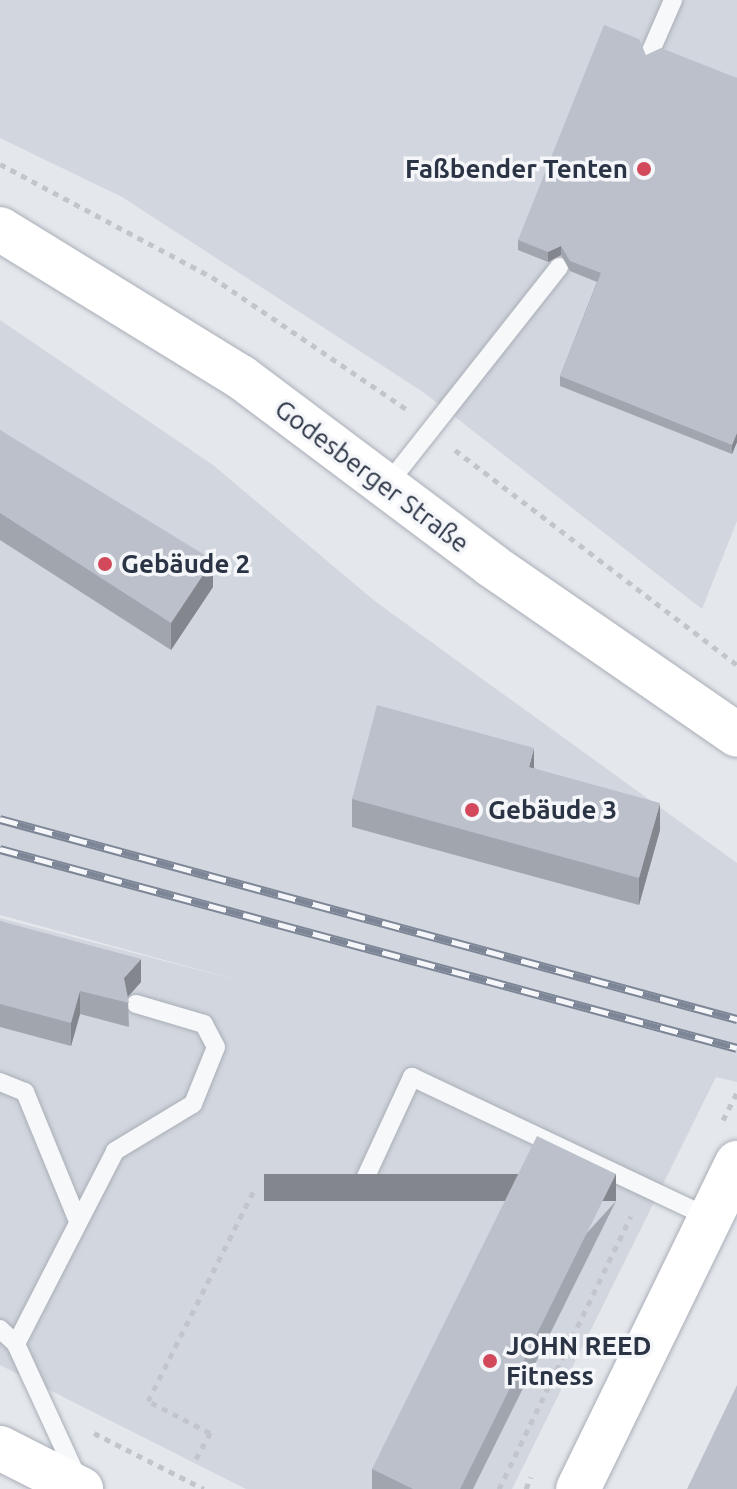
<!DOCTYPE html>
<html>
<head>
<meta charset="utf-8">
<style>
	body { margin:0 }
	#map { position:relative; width:737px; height:1489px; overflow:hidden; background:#e4e7ec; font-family:Ubuntu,sans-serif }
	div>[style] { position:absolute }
	.built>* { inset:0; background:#d2d6de }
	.path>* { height:5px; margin-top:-2.5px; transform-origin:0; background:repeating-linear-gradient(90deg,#c2c5cb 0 6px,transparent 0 12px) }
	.roads { filter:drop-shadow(0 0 2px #a9aeb7) drop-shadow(0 0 2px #a9aeb7) }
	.lane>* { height:18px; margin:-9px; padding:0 9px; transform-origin:9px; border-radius:9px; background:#f7f8fa }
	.secondary>* { height:44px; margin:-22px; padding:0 22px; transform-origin:22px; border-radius:22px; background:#fff }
	.primary>* { height:44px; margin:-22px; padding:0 22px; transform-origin:22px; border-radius:22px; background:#fff }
	.rail>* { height:9px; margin-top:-4.5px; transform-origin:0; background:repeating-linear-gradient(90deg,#f4f6f9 0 18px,#7d8696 0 36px); box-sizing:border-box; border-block:2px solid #7d8696 }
	.wall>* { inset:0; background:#a1a5ae }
	.shaded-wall>* { inset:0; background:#83868d; transform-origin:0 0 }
	.building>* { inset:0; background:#bbc0ca }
	.dots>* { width:22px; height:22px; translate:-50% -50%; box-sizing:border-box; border:4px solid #f4f6f9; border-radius:50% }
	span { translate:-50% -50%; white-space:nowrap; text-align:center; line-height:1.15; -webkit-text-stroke:7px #f4f6f9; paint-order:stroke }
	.poi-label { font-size:26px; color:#2b3445; font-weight:700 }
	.right { translate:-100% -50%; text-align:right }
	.left { translate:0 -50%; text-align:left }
	.street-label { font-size:26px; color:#2b3445 }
</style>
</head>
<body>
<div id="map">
	<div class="built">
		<i style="clip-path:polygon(0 0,737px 0,737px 521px,702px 609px,423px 392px,122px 197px,0 138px)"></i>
		<i style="clip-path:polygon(0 320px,213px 465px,376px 602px,737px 863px,737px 1082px,716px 1077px,512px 1489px,246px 1489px,0 1365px,0 918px,252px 984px,0 915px)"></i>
	</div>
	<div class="path">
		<i style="left:0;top:164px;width:240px;rotate:28.1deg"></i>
		<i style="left:212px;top:277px;width:237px;rotate:34.2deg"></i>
		<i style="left:455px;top:450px;width:355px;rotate:37.3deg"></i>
		<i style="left:723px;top:1120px;width:30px;rotate:-63deg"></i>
		<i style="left:94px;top:1433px;width:123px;rotate:27deg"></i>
		<i style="left:196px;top:1459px;width:30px;rotate:-62deg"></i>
		<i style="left:210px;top:1433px;width:70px;rotate:-152.7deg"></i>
		<i style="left:148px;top:1401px;width:234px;rotate:-63.3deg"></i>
		<i style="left:499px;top:1489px;width:303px;rotate:-64.2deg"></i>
		<i style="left:526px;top:1489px;width:13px;rotate:-67deg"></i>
	</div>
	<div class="roads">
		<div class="lane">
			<i style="left:650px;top:53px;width:58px;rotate:-66.5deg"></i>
			<i style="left:387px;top:485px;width:278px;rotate:-51.7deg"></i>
			<i style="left:0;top:1082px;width:27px;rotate:22deg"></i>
			<i style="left:25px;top:1092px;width:139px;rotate:67.7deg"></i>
			<i style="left:363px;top:1183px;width:117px;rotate:-65.2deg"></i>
			<i style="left:412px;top:1077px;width:330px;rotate:25.3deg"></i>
			<i style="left:0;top:1329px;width:22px;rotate:43deg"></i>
			<i style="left:78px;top:1479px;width:149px;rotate:-114.7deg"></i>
			<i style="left:16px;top:1344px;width:217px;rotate:-62.8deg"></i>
			<i style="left:115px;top:1151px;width:91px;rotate:-31.1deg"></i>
			<i style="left:193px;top:1104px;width:61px;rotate:-68deg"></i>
			<i style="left:216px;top:1047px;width:26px;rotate:-118deg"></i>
			<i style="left:204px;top:1024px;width:71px;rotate:-163.6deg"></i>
		</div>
		<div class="secondary">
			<i style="left:0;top:229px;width:283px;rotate:31.6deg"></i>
			<i style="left:241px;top:377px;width:313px;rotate:36.9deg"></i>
			<i style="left:491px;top:565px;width:299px;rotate:34.6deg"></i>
			<i style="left:578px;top:1489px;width:363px;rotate:-64deg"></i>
		</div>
		<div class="primary">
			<i style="left:0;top:1448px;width:91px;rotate:26.8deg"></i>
		</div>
	</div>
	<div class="rail">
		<i style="left:0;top:819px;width:764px;rotate:15.18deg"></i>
		<i style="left:0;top:849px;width:763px;rotate:15.11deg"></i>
	</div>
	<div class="wall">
		<i style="clip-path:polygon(646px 55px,737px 78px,737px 442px,732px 454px,560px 386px,560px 376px,597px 282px,570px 271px,561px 255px,548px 262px,518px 250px,518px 240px)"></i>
		<i style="clip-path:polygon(0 430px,213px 587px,171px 650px,0 540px)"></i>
		<i style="clip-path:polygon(534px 768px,660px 830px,639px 905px,352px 827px,352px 799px)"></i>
		<i style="clip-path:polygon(0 921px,141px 982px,128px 997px,129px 1027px,80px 1014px,71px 1046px,0 1027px)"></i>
		<i style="clip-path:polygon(616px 1201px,473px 1489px,372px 1489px,372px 1469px)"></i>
	</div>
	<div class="shaded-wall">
		<i style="clip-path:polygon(561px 246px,561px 255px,548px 262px,548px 252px)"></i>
		<i style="clip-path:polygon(737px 433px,737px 442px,732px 454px,732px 445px)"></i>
		<i style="clip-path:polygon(213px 560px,213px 587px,171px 650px,171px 623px)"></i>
		<i style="clip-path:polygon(534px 748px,534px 775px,529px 767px)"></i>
		<i style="clip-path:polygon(660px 803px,660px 830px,639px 905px,639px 878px)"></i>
		<i style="clip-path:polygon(141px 959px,141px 982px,124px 1001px,124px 978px)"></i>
		<i style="clip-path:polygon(80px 991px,80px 1014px,71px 1046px,71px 1023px)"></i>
		<i style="left:616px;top:1174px;width:27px;height:352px;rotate:90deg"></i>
	</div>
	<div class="building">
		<i style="clip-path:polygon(604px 25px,639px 39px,646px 55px,661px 48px,737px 78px,737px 433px,732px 445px,560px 376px,601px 273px,570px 261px,561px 246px,548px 252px,518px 240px)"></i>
		<i style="clip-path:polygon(0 430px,213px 560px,171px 623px,0 513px)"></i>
		<i style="clip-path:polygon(377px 705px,534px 748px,529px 767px,660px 803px,639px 878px,352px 799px)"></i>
		<i style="clip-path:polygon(0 921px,141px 959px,124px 978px,129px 1003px,80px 991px,71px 1023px,0 1004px)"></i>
		<i style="clip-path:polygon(537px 1136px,616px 1174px,460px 1489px,413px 1489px,372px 1469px)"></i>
		<i style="clip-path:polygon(737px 1385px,737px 1489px,687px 1489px)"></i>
	</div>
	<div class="dots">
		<i style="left:644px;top:169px;background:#d1495b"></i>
		<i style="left:105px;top:564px;background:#d1495b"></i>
		<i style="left:472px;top:810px;background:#d1495b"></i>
		<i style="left:490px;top:1361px;background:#d1495b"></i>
	</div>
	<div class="poi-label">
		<span class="right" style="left:628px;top:169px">Faßbender Tenten</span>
		<span class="left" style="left:121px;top:564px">Gebäude 2</span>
		<span class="left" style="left:488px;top:810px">Gebäude 3</span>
		<span class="left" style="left:506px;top:1361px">JOHN REED<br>Fitness</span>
	</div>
	<div class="street-label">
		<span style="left:372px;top:476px;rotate:37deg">Godesberger Straße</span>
	</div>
</div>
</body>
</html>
